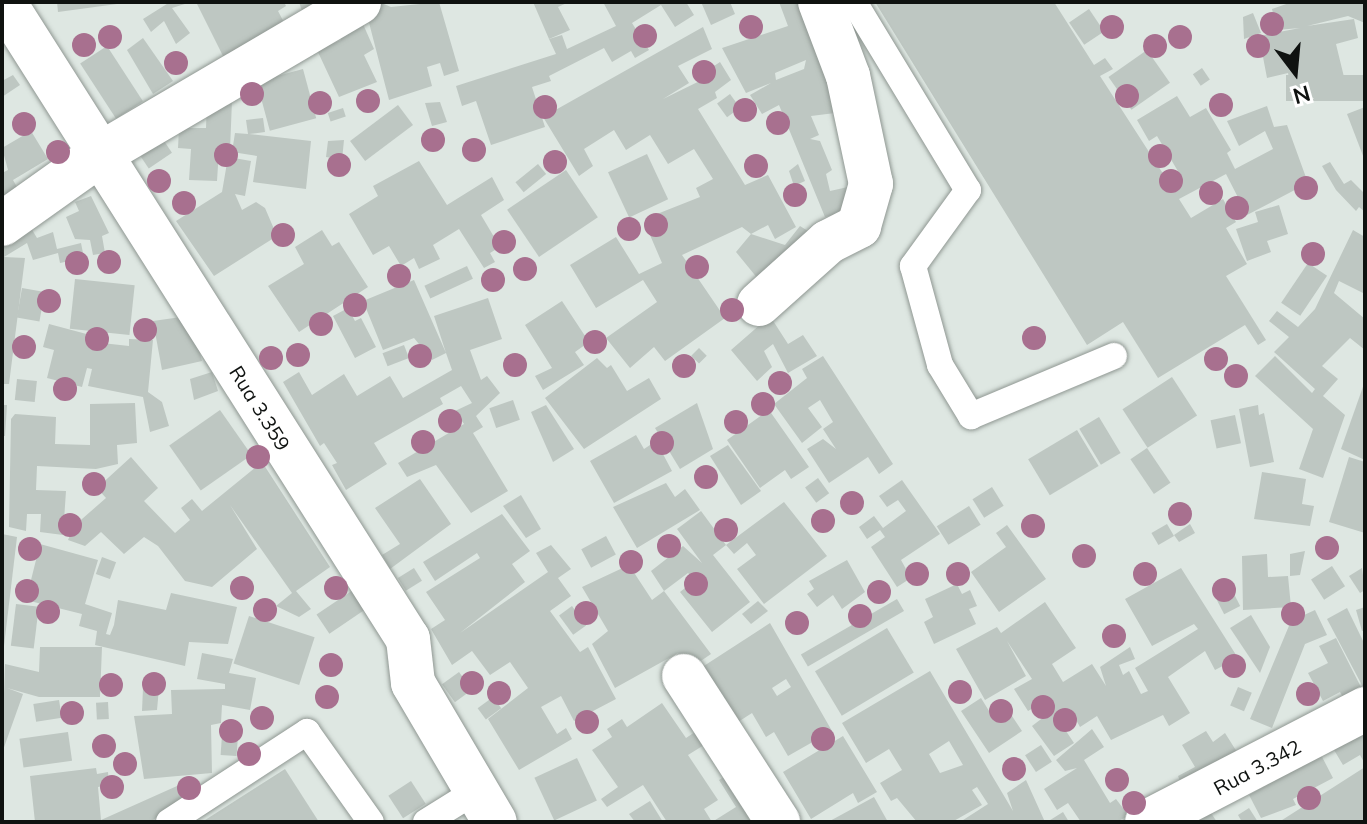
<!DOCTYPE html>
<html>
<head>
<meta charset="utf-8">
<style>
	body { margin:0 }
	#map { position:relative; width:1367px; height:824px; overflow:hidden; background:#dee7e2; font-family:Mulish,sans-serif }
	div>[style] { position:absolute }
	.building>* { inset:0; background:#bec7c2; transform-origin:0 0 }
	.roads { filter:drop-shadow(0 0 2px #8f9792) drop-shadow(0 0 2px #8f9792) }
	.lane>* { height:26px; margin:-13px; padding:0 13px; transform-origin:13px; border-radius:13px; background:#fff }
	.street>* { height:44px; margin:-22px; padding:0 22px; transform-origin:22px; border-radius:22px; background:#fff }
	.secondary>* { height:44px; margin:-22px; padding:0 22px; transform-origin:22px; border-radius:22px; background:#fff }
	.trees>* { width:24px; height:24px; margin:-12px; border-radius:50%; background:#a8708f }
	span { translate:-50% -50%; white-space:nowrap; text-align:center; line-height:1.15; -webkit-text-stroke:8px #fff; paint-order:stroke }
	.street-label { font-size:20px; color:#0f1210 }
	.frame { position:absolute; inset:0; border:4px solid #0f1210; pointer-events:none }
	.north { position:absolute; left:1255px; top:32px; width:80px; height:80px; -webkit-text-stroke:6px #fff; paint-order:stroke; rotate:164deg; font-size:22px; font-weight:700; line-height:32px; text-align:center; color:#0f1210 }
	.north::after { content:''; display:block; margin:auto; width:28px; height:36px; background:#0f1210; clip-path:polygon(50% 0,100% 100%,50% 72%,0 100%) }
</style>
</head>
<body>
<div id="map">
	<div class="building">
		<i style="clip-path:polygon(57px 2px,117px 2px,117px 4px,58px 12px)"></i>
		<i style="clip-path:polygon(170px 2px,188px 3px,172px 8px,190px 33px,176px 44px,164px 21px,151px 32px,143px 19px)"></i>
		<i style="clip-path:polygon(196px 2px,284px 2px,286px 6px,278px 11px,288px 30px,227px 64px)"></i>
		<i style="clip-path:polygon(299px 2px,324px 2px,305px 20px)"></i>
		<i style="clip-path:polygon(379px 2px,391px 7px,439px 2px,459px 71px,444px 76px,440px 63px,427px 67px,432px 86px,389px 100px,366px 11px)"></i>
		<i style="clip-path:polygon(533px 2px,569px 2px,558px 7px,570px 30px,549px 39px)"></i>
		<i style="clip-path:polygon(603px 2px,686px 2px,694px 15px,675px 27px,661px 5px,632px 23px,649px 50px,635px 58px,631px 51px,612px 62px,604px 48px,549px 76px,551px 81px,532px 87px,545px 127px,491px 145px,476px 101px,462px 106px,456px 86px,556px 54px,549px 39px,562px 35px,567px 49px,616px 26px)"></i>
		<i style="clip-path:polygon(701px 2px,730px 2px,735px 14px,711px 25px)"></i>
		<i style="clip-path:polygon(evenodd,779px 2px,808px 2px,843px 112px,811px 116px,819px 135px,810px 139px,820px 141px,832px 170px,826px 174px,830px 191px,848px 187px,853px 210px,825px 217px,779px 105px,762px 114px,750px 95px,771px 83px,746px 93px,722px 48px,788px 26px,779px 2px,806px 60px,804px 69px,776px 80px,775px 73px,806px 60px)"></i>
		<i style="clip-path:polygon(875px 2px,1054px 2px,1094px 65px,1105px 58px,1113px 69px,1100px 76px,1171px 186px,1182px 178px,1157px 136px,1149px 141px,1137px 120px,1177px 96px,1190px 117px,1206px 108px,1231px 150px,1227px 153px,1235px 169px,1273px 149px,1265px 131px,1239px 146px,1227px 121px,1267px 106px,1274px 127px,1287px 125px,1308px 183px,1247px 215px,1226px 174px,1179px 199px,1191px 218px,1223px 199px,1236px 222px,1226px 228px,1247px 264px,1226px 276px,1266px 340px,1258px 345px,1245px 325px,1158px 378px,1123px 322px,1087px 345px)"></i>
		<i style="clip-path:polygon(1292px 2px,1365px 2px,1365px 23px,1348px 16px,1307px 26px,1354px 19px,1358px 38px,1336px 44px,1344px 77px,1291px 89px,1288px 73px,1267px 78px,1259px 36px,1300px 28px,1277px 30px,1272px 9px)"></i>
		<i style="left:1089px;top:9px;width:27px;height:24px;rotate:56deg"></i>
		<i style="clip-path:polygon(1253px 13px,1261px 33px,1244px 39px,1243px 17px)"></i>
		<i style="clip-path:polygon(359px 15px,374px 49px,364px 55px,377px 82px,339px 97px,317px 50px,341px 40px,335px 27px)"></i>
		<i style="clip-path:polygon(703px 27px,712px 49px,678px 66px,689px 83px,663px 99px,714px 74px,711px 68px,720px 62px,731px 80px,715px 92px,717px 98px,698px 109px,745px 185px,768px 175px,796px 227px,775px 239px,768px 225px,751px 234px,742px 227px,682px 255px,725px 318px,665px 361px,654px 347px,630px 368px,606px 338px,657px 302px,643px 280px,596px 308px,570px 265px,616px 237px,639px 274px,662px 263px,650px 235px,663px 230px,657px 214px,700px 197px,696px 188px,713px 179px,694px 149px,668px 164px,650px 135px,626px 150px,614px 130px,584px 149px,593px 166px,579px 176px,543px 117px)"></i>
		<i style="clip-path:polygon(143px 38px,173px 81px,153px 94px,127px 50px)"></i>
		<i style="left:107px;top:46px;width:66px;height:32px;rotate:57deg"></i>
		<i style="left:1147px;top:50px;width:40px;height:47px;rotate:55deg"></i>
		<i style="left:1202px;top:68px;width:14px;height:11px;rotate:56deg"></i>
		<i style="left:303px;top:69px;width:51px;height:48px;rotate:75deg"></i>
		<i style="clip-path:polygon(13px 75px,20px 85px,2px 97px,2px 81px)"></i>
		<i style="left:1365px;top:75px;width:26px;height:79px;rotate:90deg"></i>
		<i style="left:730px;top:94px;width:17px;height:16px;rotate:54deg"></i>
		<i style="clip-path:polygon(207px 100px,232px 101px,230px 150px,219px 150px,217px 181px,189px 180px,191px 149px,178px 148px,179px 128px,206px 128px)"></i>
		<i style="clip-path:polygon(440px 102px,447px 122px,432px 126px,425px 103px)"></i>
		<i style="left:398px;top:105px;width:25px;height:60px;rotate:53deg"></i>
		<i style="clip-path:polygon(1365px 107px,1365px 161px,1347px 114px)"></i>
		<i style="left:343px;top:108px;width:9px;height:16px;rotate:72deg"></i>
		<i style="clip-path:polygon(263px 118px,265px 132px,249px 134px,311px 141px,306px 189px,253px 182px,257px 156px,232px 152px,235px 133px,248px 134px,246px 120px)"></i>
		<i style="clip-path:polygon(31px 131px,48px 159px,13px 180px,21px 194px,2px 205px,2px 173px,8px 170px,2px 148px)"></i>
		<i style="left:158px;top:132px;width:25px;height:28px;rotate:56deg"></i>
		<i style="clip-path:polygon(344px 140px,342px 160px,326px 157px,328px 141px)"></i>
		<i style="left:647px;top:154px;width:50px;height:43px;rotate:65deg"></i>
		<i style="clip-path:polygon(228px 157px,251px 161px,245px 196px,235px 194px,242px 210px,256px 202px,265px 208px,277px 236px,214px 276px,176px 221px,222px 192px)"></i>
		<i style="clip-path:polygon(419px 161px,447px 205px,492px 177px,504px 200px,481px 215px,500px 247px,490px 253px,495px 262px,484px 268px,459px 229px,433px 245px,440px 259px,419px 269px,414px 258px,401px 266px,389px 246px,373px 255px,349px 214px,378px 196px,373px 186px)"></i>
		<i style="clip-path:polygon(1330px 162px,1344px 184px,1351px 180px,1365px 194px,1365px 212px,1359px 207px,1356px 211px,1336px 190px,1322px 166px)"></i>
		<i style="left:538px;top:164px;width:13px;height:29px;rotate:51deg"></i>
		<i style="clip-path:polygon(798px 164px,805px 181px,794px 186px,789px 171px)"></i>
		<i style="left:566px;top:170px;width:57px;height:71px;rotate:56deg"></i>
		<i style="clip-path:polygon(91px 196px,109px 233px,102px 236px,105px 253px,93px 255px,90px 240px,75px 239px,66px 217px,79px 211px,75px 202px)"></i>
		<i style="clip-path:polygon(1279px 205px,1288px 234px,1267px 241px,1271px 252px,1247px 261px,1236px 229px,1258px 222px,1255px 212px)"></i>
		<i style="clip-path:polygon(25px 218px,37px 238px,53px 232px,57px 249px,81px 243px,84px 258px,60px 263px,58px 253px,33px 260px,27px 243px,4px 257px,25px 258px,9px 384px,2px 384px,2px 234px)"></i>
		<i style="clip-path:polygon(800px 226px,811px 233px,767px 290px,736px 252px,751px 234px,785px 245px)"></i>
		<i style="clip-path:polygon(322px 230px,332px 246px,339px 242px,368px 287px,299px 332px,268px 286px,304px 264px,295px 247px)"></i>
		<i style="clip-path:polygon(1353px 230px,1365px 237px,1365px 294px,1339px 281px,1334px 293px,1365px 319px,1365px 350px,1350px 338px,1322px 366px,1338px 379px,1323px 396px,1345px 415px,1323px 478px,1299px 469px,1313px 429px,1255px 376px,1275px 356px,1312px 393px,1315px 389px,1274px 352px,1289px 337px,1269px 321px,1277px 311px,1298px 327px,1315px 309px)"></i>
		<i style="left:1308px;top:263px;width:23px;height:48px;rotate:34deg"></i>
		<i style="left:467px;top:266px;width:14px;height:47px;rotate:65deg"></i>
		<i style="left:75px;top:279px;width:60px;height:50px;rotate:6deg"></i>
		<i style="clip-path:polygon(414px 280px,446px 353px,434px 316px,488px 298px,502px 339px,470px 350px,481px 380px,487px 376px,500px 393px,476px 416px,483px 427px,473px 433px,508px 491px,471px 513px,436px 465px,407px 477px,398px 463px,464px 424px,455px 411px,472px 403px,461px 386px,440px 398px,443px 404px,374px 443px,387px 464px,346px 490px,332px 465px,337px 463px,324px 443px,320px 446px,283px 382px,299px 372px,312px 395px,344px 374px,357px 396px,390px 376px,403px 398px,452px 370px,446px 353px,432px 360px,414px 338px,383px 350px,363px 301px)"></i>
		<i style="left:22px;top:288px;width:23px;height:30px;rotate:10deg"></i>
		<i style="clip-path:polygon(562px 301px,589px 342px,575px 352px,584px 365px,543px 390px,535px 376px,552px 368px,525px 325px)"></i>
		<i style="clip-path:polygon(348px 308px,355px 321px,361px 318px,376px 347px,355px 358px,333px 316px)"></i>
		<i style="clip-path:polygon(770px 316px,788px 344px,803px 335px,817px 356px,788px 373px,773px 344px,764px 351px,772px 367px,757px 381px,731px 350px)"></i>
		<i style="clip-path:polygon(181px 317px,195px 334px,202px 361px,162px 370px,153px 321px)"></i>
		<i style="clip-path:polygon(49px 324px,94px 336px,93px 342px,129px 346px,129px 339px,153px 340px,148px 392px,162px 402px,169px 426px,150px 432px,143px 397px,88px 386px,92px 369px,87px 368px,82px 387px,47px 378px,54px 350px,43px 347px)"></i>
		<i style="left:404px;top:345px;width:14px;height:23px;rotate:69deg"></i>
		<i style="left:699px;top:348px;width:11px;height:11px;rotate:45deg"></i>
		<i style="clip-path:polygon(823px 356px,893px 464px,879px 474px,868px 457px,829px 483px,807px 449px,823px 439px,836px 449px,823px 429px,833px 422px,820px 400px,808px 408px,822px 427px,802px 443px,774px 404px,807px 378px,802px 369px)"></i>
		<i style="clip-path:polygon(597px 358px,607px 368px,611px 365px,627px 391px,649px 378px,661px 399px,584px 449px,545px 398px)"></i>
		<i style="clip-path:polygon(212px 372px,218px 391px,194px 400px,190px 379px)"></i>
		<i style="left:1172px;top:377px;width:46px;height:59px;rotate:57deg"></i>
		<i style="left:17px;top:379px;width:20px;height:21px;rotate:6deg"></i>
		<i style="clip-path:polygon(1365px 381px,1365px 460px,1341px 449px)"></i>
		<i style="left:513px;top:400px;width:21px;height:25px;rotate:71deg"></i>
		<i style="clip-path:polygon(135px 403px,137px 443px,117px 445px,118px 464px,96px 469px,37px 466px,36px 490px,66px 491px,63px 535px,40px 532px,41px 514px,27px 514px,26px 531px,9px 527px,11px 419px,15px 414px,56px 417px,55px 444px,90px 445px,90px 404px)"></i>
		<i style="clip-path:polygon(697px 403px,713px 449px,680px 469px,655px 428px)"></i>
		<i style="clip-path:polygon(2px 405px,7px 405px,5px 436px,2px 436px)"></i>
		<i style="clip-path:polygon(546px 405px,574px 449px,553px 462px,531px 412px)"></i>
		<i style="clip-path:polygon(1258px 405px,1259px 415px,1264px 413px,1274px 462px,1250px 467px,1239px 409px)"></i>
		<i style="left:220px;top:410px;width:55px;height:62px;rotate:55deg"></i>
		<i style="clip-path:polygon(769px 410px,809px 467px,791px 479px,785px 470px,760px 488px,727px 440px)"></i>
		<i style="left:1235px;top:415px;width:29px;height:25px;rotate:78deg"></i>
		<i style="left:1099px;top:417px;width:42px;height:23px;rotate:59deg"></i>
		<i style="left:1077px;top:430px;width:42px;height:57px;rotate:59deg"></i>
		<i style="clip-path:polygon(636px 435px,644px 449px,656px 441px,672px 471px,614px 503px,590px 461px)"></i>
		<i style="clip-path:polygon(728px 445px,761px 491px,741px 505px,710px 456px)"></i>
		<i style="left:1147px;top:448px;width:42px;height:20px;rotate:56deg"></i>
		<i style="clip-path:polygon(131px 457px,158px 488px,144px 501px,175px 533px,190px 520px,181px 508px,192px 499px,202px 511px,262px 462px,330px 567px,296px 591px,311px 609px,299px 617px,276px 606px,292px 593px,230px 505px,257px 549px,212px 587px,185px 581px,158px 546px,144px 537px,124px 554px,101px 532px,85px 546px,68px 540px,74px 526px,106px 498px,97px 488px)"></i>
		<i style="clip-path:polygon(1349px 457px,1365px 462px,1365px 533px,1329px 522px)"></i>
		<i style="clip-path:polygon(1262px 472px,1306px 479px,1302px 504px,1314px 506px,1310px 526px,1254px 519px)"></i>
		<i style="left:818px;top:478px;width:19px;height:16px;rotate:54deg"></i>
		<i style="clip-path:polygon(420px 479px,451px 524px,390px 569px,382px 555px,400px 544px,375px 508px)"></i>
		<i style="clip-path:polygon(902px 480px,940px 534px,901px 560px,911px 578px,897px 587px,871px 547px,885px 537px,880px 530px,867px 539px,859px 527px,874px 516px,883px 528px,906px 511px,898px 500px,887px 507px,879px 496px)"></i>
		<i style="clip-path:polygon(666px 483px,675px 497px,685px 489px,700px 510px,637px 548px,613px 507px)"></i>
		<i style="left:992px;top:487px;width:22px;height:23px;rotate:58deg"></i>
		<i style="clip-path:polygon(521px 495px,541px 529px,526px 538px,503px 506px)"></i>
		<i style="clip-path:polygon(784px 502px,827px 556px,764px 604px,737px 569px,756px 555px,747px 543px,734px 554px,726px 545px,713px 555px,750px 602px,712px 632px,680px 592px,695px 580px,688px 573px,664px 591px,711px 654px,689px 669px,678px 653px,615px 688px,592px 644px,608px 631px,582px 587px,629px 565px,652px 600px,664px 591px,651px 571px,683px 546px,702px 563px,677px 529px,701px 511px,726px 545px)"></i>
		<i style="left:969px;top:506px;width:22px;height:38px;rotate:58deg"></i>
		<i style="clip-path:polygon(502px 514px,530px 551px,512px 564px,525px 582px,460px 633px,548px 572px,536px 553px,551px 545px,571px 569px,558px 578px,571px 596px,550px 611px,580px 652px,588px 647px,616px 699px,574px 721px,561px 696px,541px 707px,557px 734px,566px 728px,572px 739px,519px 770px,488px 719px,528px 688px,510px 662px,490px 675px,472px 651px,452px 665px,431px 629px,445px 620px,426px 592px,480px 558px,477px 553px,435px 581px,423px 562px)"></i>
		<i style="left:1167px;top:524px;width:14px;height:18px;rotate:60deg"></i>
		<i style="clip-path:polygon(1190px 524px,1195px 533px,1179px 542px,1174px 535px)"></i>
		<i style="clip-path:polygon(1007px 525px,1046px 579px,999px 612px,971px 572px,1006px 547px,996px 533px)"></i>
		<i style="clip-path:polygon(2px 534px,17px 537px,4px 646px,2px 646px)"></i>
		<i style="left:606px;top:536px;width:21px;height:28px;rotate:62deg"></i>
		<i style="clip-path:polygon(40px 544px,98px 560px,85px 604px,112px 613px,106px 634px,110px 635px,114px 625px,118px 600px,166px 610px,171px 593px,237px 607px,228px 644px,189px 642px,185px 666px,95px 645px,97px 631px,79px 626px,82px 614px,26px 600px)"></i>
		<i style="clip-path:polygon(1305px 551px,1300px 575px,1290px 576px,1290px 554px)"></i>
		<i style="clip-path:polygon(1267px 554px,1268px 577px,1288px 576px,1291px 607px,1243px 610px,1242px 556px)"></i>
		<i style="left:102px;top:557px;width:15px;height:18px;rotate:20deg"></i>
		<i style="clip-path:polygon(847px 560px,865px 592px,842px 609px,833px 595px,817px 607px,807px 594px,814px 589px,809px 581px)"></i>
		<i style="left:1332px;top:566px;width:24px;height:25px;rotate:57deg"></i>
		<i style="left:414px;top:568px;width:15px;height:19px;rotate:58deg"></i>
		<i style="clip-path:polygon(1181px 568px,1238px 658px,1215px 670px,1205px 651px,1168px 677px,1190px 713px,1169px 726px,1163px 715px,1111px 740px,1097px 716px,1080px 727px,1070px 709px,1056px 716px,1074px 743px,1054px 756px,1032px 726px,1053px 710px,1046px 701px,1028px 711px,1014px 689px,1032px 679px,1007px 641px,1026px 676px,985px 700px,956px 649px,997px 627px,1001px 633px,1045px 602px,1076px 648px,1052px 664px,1063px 682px,1092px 664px,1106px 686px,1100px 667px,1130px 647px,1135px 659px,1119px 665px,1123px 675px,1129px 671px,1141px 694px,1148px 691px,1135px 668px,1198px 629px,1194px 624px,1152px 646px,1125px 599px)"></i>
		<i style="clip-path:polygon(1362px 568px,1365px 590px,1360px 593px,1349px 576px)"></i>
		<i style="clip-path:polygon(957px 584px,962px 594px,970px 590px,977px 606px,969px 609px,976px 624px,934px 644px,924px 622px,933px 617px,925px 599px)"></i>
		<i style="left:353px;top:590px;width:23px;height:44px;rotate:56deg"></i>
		<i style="left:1232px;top:590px;width:18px;height:18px;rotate:63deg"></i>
		<i style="left:897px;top:599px;width:14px;height:111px;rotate:60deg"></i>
		<i style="clip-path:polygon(758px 601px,768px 611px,751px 624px,742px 614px)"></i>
		<i style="left:16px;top:604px;width:23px;height:42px;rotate:7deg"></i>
		<i style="left:572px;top:606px;width:24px;height:16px;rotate:54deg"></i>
		<i style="clip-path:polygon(1365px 607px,1365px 630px,1362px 631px,1356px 610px)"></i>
		<i style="clip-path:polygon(1347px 608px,1365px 645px,1365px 691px,1327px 619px)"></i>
		<i style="clip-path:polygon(1315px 610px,1327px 635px,1305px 644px,1272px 728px,1250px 719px,1291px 621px)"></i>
		<i style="clip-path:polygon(1251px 615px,1270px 647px,1260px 673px,1230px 628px)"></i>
		<i style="left:249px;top:616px;width:69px;height:50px;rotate:18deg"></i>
		<i style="clip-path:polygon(evenodd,770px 623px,832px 731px,788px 756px,774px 732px,766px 737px,752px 713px,738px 722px,693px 673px,770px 623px,786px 679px,791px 687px,777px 696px,772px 688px,786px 679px)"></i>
		<i style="left:887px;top:628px;width:52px;height:84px;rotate:59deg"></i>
		<i style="clip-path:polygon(1336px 638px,1365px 695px,1348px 707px,1340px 692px,1323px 701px,1308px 673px,1328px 663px,1319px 646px)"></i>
		<i style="clip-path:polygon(40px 647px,102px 647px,100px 697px,39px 697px,7px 688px,23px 694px,2px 753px,5px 664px,39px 672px)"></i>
		<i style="clip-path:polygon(202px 653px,233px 659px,229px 673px,256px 678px,250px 710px,222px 705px,221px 723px,211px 725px,212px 773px,144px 779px,134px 716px,172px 714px,171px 690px,225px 689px,225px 684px,197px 679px)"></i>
		<i style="clip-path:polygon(evenodd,930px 671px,1013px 811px,1007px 793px,1026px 780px,1045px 822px,960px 822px,988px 804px,977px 787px,972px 790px,982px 805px,952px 822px,917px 822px,897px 798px,891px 801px,880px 783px,902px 770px,889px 749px,866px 763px,842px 723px,930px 671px,949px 741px,963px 765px,940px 773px,929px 754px,949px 741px)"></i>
		<i style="left:459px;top:672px;width:22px;height:21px;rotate:54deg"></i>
		<i style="left:1238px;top:687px;width:15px;height:20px;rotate:23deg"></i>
		<i style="clip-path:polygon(143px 688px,159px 688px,157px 710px,142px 711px)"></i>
		<i style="left:493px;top:697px;width:14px;height:19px;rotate:54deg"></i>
		<i style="clip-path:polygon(981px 698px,994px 719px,1008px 710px,1022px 731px,989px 753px,961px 711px)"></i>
		<i style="left:59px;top:700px;width:18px;height:26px;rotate:81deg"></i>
		<i style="left:108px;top:702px;width:17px;height:12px;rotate:87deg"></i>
		<i style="clip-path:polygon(662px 703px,686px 738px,704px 726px,712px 740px,688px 755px,718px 800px,704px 809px,712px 822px,736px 807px,719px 780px,738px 768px,755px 822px,667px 822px,643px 785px,607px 807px,601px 799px,618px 787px,592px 750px,612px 737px,607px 729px,622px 719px,627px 727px)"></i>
		<i style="clip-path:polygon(1365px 726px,1365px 764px,1360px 755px,1343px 765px,1331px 745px)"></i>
		<i style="clip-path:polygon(1092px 729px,1104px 747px,1084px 760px,1110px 803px,1116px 799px,1129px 816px,1116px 822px,1081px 822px,1068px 803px,1057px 810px,1044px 789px,1077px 768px,1065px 771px,1056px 760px)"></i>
		<i style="clip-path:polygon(1206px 731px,1213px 742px,1225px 733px,1237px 752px,1183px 789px,1178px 776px,1195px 767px,1182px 745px)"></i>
		<i style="left:68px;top:732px;width:29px;height:49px;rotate:82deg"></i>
		<i style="left:222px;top:735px;width:16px;height:20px;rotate:4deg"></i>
		<i style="clip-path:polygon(843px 736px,877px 792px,858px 803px,853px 793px,811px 819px,783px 772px)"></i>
		<i style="left:1041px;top:745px;width:20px;height:19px;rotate:57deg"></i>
		<i style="clip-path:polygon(1319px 751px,1333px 778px,1293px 799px,1296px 805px,1261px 818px,1249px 795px,1267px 785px,1261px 776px)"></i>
		<i style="left:577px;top:758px;width:47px;height:47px;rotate:65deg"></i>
		<i style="clip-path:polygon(1365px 767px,1365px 822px,1279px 822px)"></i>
		<i style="clip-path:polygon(96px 768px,97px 774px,108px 772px,109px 785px,98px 787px,101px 820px,177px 786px,185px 799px,150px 822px,35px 822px,30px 776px)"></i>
		<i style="clip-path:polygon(285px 769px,319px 822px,202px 822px)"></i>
		<i style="left:411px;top:781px;width:27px;height:27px;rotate:57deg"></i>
		<i style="clip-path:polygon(874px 797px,888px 822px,828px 822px)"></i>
		<i style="clip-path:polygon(650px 801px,663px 822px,635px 822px,629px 814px)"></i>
		<i style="clip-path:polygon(1249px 808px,1258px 822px,1242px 822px,1238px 815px)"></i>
		<i style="clip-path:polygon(1209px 810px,1217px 822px,1186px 822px)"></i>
		<i style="clip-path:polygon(1063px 812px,1069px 822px,1047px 822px)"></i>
	</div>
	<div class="roads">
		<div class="lane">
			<i style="left:854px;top:2px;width:220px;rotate:58.8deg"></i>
			<i style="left:968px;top:190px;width:94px;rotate:125.9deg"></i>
			<i style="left:913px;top:266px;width:103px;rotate:74.7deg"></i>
			<i style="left:940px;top:365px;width:60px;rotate:58.7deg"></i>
			<i style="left:971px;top:416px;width:155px;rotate:-22.8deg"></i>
			<i style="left:169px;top:822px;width:165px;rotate:-33.1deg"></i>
			<i style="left:307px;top:732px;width:110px;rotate:54.6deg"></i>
			<i style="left:426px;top:822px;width:59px;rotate:-31.8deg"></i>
		</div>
		<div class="street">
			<i style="left:2px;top:224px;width:123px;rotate:-35.4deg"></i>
			<i style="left:102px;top:153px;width:298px;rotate:-30.4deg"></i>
			<i style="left:759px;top:304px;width:93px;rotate:-41.9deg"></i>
			<i style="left:828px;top:242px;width:35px;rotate:-27deg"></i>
			<i style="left:859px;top:226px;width:44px;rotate:-74.1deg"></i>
			<i style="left:871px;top:184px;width:110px;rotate:-102deg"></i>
			<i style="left:848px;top:76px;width:79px;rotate:-110.7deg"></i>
			<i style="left:684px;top:676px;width:174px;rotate:57.2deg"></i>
			<i style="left:1147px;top:822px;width:246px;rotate:-27.4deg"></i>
		</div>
		<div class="secondary">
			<i style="left:4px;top:2px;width:754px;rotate:57.62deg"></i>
			<i style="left:408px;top:639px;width:44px;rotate:83.5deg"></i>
			<i style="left:413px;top:683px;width:161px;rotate:59.5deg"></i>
		</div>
	</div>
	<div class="trees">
		<i style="left:1272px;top:24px"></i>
		<i style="left:751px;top:27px"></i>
		<i style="left:1112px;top:27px"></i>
		<i style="left:645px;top:36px"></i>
		<i style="left:110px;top:37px"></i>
		<i style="left:1180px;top:37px"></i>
		<i style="left:84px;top:45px"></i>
		<i style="left:1155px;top:46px"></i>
		<i style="left:1258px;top:46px"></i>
		<i style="left:176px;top:63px"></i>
		<i style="left:704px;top:72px"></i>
		<i style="left:252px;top:94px"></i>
		<i style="left:1127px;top:96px"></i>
		<i style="left:368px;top:101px"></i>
		<i style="left:320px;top:103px"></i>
		<i style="left:1221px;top:105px"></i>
		<i style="left:545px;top:107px"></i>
		<i style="left:745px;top:110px"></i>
		<i style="left:778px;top:123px"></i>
		<i style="left:24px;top:124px"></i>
		<i style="left:433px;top:140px"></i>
		<i style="left:474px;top:150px"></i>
		<i style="left:58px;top:152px"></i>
		<i style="left:226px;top:155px"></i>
		<i style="left:1160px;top:156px"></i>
		<i style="left:555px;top:162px"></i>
		<i style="left:339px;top:165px"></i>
		<i style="left:756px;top:166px"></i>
		<i style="left:159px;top:181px"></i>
		<i style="left:1171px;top:181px"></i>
		<i style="left:1306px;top:188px"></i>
		<i style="left:1211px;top:193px"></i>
		<i style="left:795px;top:195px"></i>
		<i style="left:184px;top:203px"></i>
		<i style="left:1237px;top:208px"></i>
		<i style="left:656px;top:225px"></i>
		<i style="left:629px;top:229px"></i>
		<i style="left:283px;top:235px"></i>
		<i style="left:504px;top:242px"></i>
		<i style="left:1313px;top:254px"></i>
		<i style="left:109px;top:262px"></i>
		<i style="left:77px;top:263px"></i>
		<i style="left:697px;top:267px"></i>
		<i style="left:525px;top:269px"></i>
		<i style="left:399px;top:276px"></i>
		<i style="left:493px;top:280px"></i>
		<i style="left:49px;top:301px"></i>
		<i style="left:355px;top:305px"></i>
		<i style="left:732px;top:310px"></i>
		<i style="left:321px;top:324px"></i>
		<i style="left:145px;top:330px"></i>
		<i style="left:1034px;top:338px"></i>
		<i style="left:97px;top:339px"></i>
		<i style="left:595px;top:342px"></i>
		<i style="left:24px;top:347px"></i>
		<i style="left:298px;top:355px"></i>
		<i style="left:420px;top:356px"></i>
		<i style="left:271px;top:358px"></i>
		<i style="left:1216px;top:359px"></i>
		<i style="left:515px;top:365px"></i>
		<i style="left:684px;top:366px"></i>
		<i style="left:1236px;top:376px"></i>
		<i style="left:780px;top:383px"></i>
		<i style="left:65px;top:389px"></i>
		<i style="left:763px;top:404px"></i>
		<i style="left:450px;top:421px"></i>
		<i style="left:736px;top:422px"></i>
		<i style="left:423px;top:442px"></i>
		<i style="left:662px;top:443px"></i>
		<i style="left:258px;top:457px"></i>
		<i style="left:706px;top:477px"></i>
		<i style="left:94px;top:484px"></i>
		<i style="left:852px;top:503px"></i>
		<i style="left:1180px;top:514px"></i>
		<i style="left:823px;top:521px"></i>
		<i style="left:70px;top:525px"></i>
		<i style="left:1033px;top:526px"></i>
		<i style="left:726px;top:530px"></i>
		<i style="left:669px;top:546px"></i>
		<i style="left:1327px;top:548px"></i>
		<i style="left:30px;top:549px"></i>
		<i style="left:1084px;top:556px"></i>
		<i style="left:631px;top:562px"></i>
		<i style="left:917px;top:574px"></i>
		<i style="left:958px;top:574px"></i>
		<i style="left:1145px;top:574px"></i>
		<i style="left:696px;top:584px"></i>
		<i style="left:242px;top:588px"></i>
		<i style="left:336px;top:588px"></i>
		<i style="left:1224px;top:590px"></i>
		<i style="left:27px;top:591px"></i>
		<i style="left:879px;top:592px"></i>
		<i style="left:265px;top:610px"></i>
		<i style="left:48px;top:612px"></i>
		<i style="left:586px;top:613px"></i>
		<i style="left:1293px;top:614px"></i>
		<i style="left:860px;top:616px"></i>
		<i style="left:797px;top:623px"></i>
		<i style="left:1114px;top:636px"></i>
		<i style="left:331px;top:665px"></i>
		<i style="left:1234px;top:666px"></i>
		<i style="left:472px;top:683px"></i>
		<i style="left:154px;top:684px"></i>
		<i style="left:111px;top:685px"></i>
		<i style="left:960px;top:692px"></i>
		<i style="left:499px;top:693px"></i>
		<i style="left:1308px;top:694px"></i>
		<i style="left:327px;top:697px"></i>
		<i style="left:1043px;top:707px"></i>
		<i style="left:1001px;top:711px"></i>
		<i style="left:72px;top:713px"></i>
		<i style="left:262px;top:718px"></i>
		<i style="left:1065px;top:720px"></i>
		<i style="left:587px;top:722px"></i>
		<i style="left:231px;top:731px"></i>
		<i style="left:823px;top:739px"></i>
		<i style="left:104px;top:746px"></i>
		<i style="left:249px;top:754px"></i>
		<i style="left:125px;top:764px"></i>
		<i style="left:1014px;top:769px"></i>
		<i style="left:1117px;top:780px"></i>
		<i style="left:112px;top:787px"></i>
		<i style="left:189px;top:788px"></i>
		<i style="left:1309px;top:798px"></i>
		<i style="left:1134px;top:803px"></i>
	</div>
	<div class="street-label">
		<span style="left:260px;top:408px;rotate:58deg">Rua 3.359</span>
		<span style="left:1257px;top:767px;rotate:-28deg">Rua 3.342</span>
	</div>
	<div class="frame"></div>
	<div class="north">N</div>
</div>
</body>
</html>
